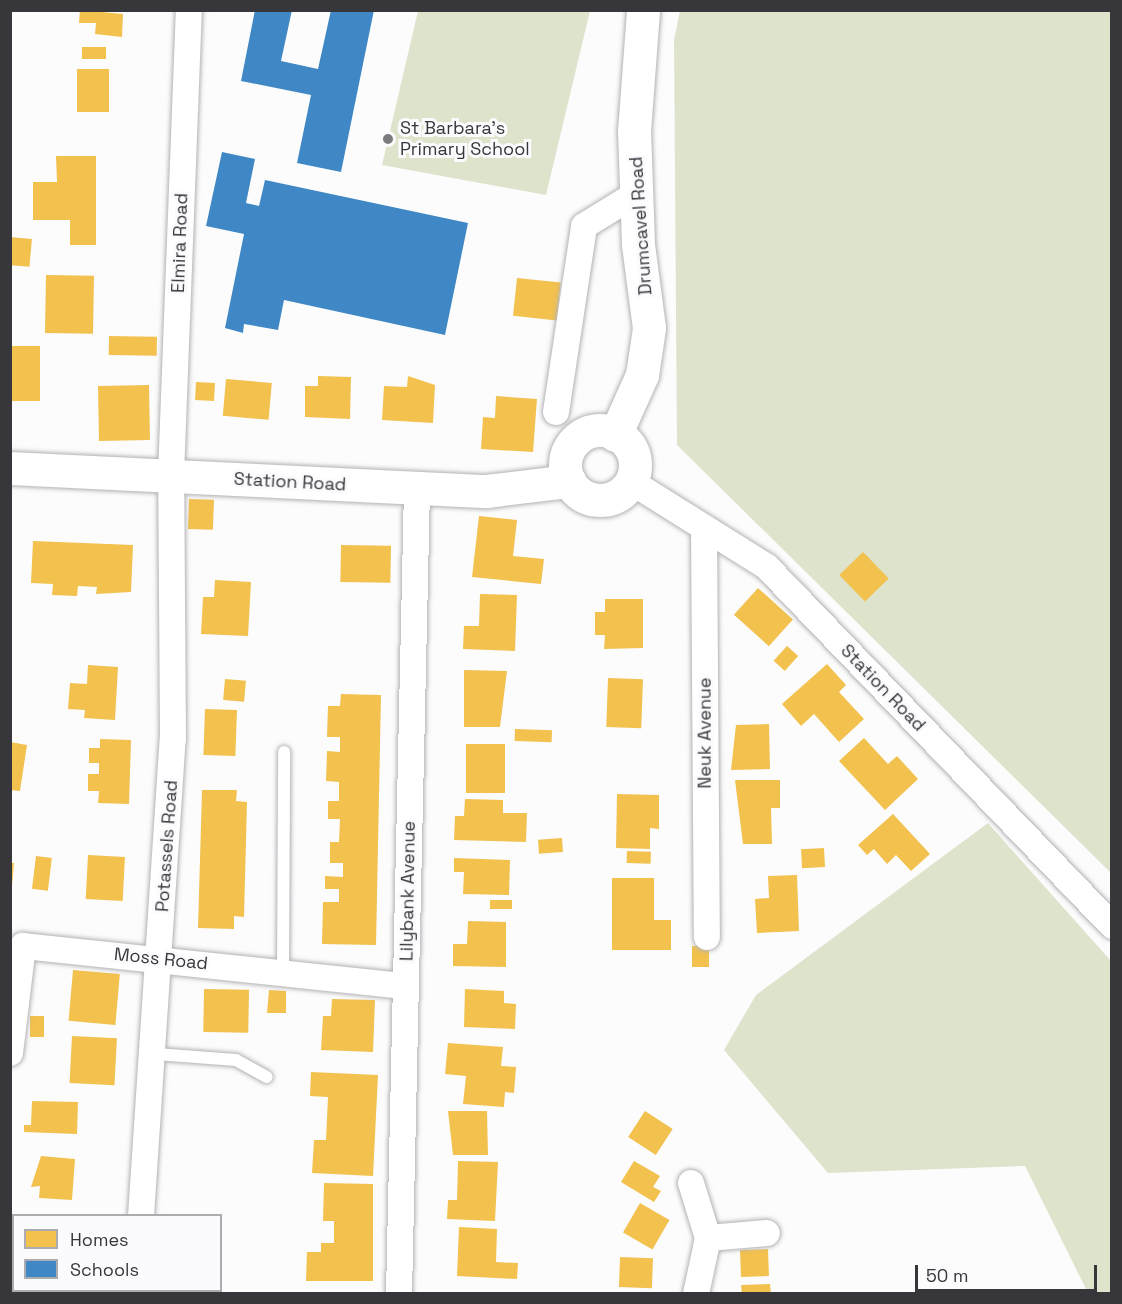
<!DOCTYPE html>
<html>
<head>
<meta charset="utf-8">
<style>
	body { margin:0 }
	#map { position:relative; width:1122px; height:1304px; overflow:hidden; background:#fcfcfd; font-family:"Space Grotesk",sans-serif }
	div>[style] { position:absolute }
	.green>* { inset:0; background:#dee3cc }
	.homes>* { inset:0; background:#f2c14e; transform-origin:0 0 }
	.schools>* { inset:0; background:#3f88c5 }
	.roads { filter:drop-shadow(0 0 2px #b3b3b6) drop-shadow(0 0 2px #b3b3b6) }
	.service>* { height:12px; margin:-6px; padding:0 6px; transform-origin:6px; border-radius:6px; background:#fff }
	.minor>* { height:26px; margin:-13px; padding:0 13px; transform-origin:13px; border-radius:13px; background:#fff }
	.primary>* { height:33px; margin:-16.5px; padding:0 16.5px; transform-origin:16.5px; border-radius:16.5px; background:#fff }
	.primary>.ring { margin:-16.5px; padding:0; box-sizing:content-box; background:none; border:33px solid #fff; border-radius:50% }
	.dots>* { width:16px; height:16px; translate:-50% -50%; box-sizing:border-box; border:3px solid #fbfbfe; border-radius:50% }
	span { translate:-50% -50%; white-space:nowrap; text-align:center; line-height:1.15; -webkit-text-stroke:6px #fbfbfe; paint-order:stroke }
	.poi-label { font-size:18px; color:#36363b }
	.left { translate:0 -50%; text-align:left }
	.street-label { font-size:18px; color:#36363b }
	.frame { position:absolute; inset:0; border:12px solid #36363b; pointer-events:none }
	.legend { position:absolute; left:12px; top:1214px; width:210px; height:78px; box-sizing:border-box; background:#fbfbfe; border:2px solid #acacb0; margin:0; padding:8px 10px; list-style:none; font-size:18px; color:#36363b }
	.legend li { display:flex; align-items:center; gap:12px; height:30px }
	.legend b { width:30px; border:2px solid #acacb0 }
	.scale { position:absolute; left:915px; top:1265px; width:182px; height:27px; box-sizing:border-box; border:3px solid #36363b; border-top:0; padding-left:8px; font-size:18px; line-height:21px; white-space:nowrap; color:#36363b; -webkit-text-stroke:4px #fbfbfe; paint-order:stroke }
</style>
</head>
<body>
<div id="map">
	<div class="green">
		<i style="clip-path:polygon(418px 11px,590px 11px,546px 195px,382px 165px)"></i>
		<i style="clip-path:polygon(680px 11px,1111px 11px,1111px 873px,677px 445px,674px 40px)"></i>
		<i style="clip-path:polygon(988px 823px,1111px 961px,1111px 1293px,1088px 1293px,1025px 1166px,828px 1173px,724px 1050px,756px 995px)"></i>
	</div>
	<div class="homes">
		<i style="clip-path:polygon(80px 10px,123px 14px,122px 37px,95px 34px,96px 23px,79px 23px)"></i>
		<i style="left:82px;top:47px;width:24px;height:12px"></i>
		<i style="left:77px;top:69px;width:32px;height:43px"></i>
		<i style="clip-path:polygon(56px 156px,96px 156px,96px 245px,70px 245px,70px 220px,33px 220px,33px 182px,57px 182px)"></i>
		<i style="left:10px;top:237px;width:22px;height:28px;rotate:5deg"></i>
		<i style="left:46px;top:275px;width:48px;height:58px;rotate:1deg"></i>
		<i style="left:517px;top:278px;width:44px;height:38px;rotate:6deg"></i>
		<i style="left:109px;top:336px;width:48px;height:19px;rotate:1deg"></i>
		<i style="left:10px;top:346px;width:30px;height:55px"></i>
		<i style="clip-path:polygon(318px 376px,351px 377px,350px 419px,305px 417px,305px 386px,318px 386px)"></i>
		<i style="clip-path:polygon(408px 376px,435px 385px,433px 423px,382px 420px,384px 386px,407px 387px)"></i>
		<i style="left:226px;top:379px;width:46px;height:37px;rotate:5deg"></i>
		<i style="left:196px;top:382px;width:19px;height:18px;rotate:3deg"></i>
		<i style="left:149px;top:385px;width:55px;height:51px;rotate:89deg"></i>
		<i style="clip-path:polygon(496px 396px,537px 399px,533px 452px,481px 449px,483px 417px,495px 418px)"></i>
		<i style="left:189px;top:499px;width:25px;height:30px;rotate:2deg"></i>
		<i style="clip-path:polygon(479px 516px,517px 520px,513px 556px,544px 559px,541px 584px,472px 577px)"></i>
		<i style="clip-path:polygon(33px 541px,133px 545px,131px 592px,96px 594px,97px 587px,78px 586px,77px 596px,52px 595px,53px 584px,31px 583px)"></i>
		<i style="left:341px;top:545px;width:50px;height:37px;rotate:1deg"></i>
		<i style="left:863px;top:552px;width:37px;height:33px;rotate:46deg"></i>
		<i style="clip-path:polygon(215px 580px,251px 582px,248px 636px,201px 634px,203px 597px,214px 597px)"></i>
		<i style="left:758px;top:588px;width:47px;height:36px;rotate:42deg"></i>
		<i style="clip-path:polygon(480px 594px,517px 595px,515px 651px,463px 649px,464px 626px,479px 626px)"></i>
		<i style="clip-path:polygon(605px 599px,643px 599px,643px 648px,604px 649px,605px 635px,595px 635px,595px 612px,605px 612px)"></i>
		<i style="left:787px;top:646px;width:15px;height:20px;rotate:42deg"></i>
		<i style="clip-path:polygon(827px 664px,846px 685px,839px 692px,864px 719px,839px 742px,814px 714px,801px 726px,782px 704px)"></i>
		<i style="clip-path:polygon(88px 665px,118px 667px,115px 720px,84px 718px,85px 710px,68px 709px,70px 683px,87px 684px)"></i>
		<i style="clip-path:polygon(464px 670px,507px 671px,500px 727px,464px 727px)"></i>
		<i style="left:608px;top:678px;width:35px;height:49px;rotate:2deg"></i>
		<i style="left:225px;top:679px;width:21px;height:21px;rotate:5deg"></i>
		<i style="clip-path:polygon(341px 694px,381px 695px,376px 945px,322px 944px,323px 902px,339px 902px,339px 889px,325px 889px,325px 876px,343px 877px,343px 863px,330px 863px,330px 842px,339px 842px,340px 819px,328px 819px,328px 801px,339px 801px,339px 782px,326px 781px,327px 751px,340px 752px,340px 737px,327px 737px,328px 706px,340px 706px)"></i>
		<i style="left:205px;top:709px;width:32px;height:46px;rotate:2deg"></i>
		<i style="clip-path:polygon(769px 724px,770px 769px,731px 770px,736px 725px)"></i>
		<i style="left:515px;top:729px;width:37px;height:12px;rotate:2deg"></i>
		<i style="clip-path:polygon(864px 738px,888px 764px,897px 756px,918px 779px,885px 810px,839px 761px)"></i>
		<i style="clip-path:polygon(100px 739px,131px 740px,129px 804px,98px 803px,99px 791px,88px 791px,88px 774px,99px 774px,99px 763px,89px 763px,89px 748px,100px 748px)"></i>
		<i style="clip-path:polygon(10px 742px,27px 745px,20px 791px,10px 790px)"></i>
		<i style="left:466px;top:744px;width:39px;height:49px"></i>
		<i style="clip-path:polygon(735px 780px,780px 780px,780px 808px,771px 808px,772px 844px,743px 844px)"></i>
		<i style="clip-path:polygon(202px 790px,237px 790px,236px 801px,247px 802px,244px 917px,234px 916px,234px 929px,198px 928px)"></i>
		<i style="clip-path:polygon(617px 794px,659px 795px,659px 829px,650px 828px,650px 849px,616px 848px)"></i>
		<i style="clip-path:polygon(465px 799px,503px 800px,503px 813px,527px 813px,526px 842px,454px 840px,455px 816px,464px 816px)"></i>
		<i style="clip-path:polygon(893px 814px,930px 854px,911px 871px,896px 855px,887px 864px,874px 849px,867px 855px,858px 845px)"></i>
		<i style="left:562px;top:838px;width:14px;height:24px;rotate:86deg"></i>
		<i style="left:824px;top:848px;width:19px;height:23px;rotate:87deg"></i>
		<i style="left:627px;top:851px;width:24px;height:12px;rotate:2deg"></i>
		<i style="left:88px;top:855px;width:37px;height:44px;rotate:3deg"></i>
		<i style="left:36px;top:856px;width:16px;height:33px;rotate:7deg"></i>
		<i style="clip-path:polygon(454px 858px,510px 860px,509px 895px,463px 894px,464px 872px,454px 872px)"></i>
		<i style="clip-path:polygon(10px 863px,14px 863px,12px 886px,10px 886px)"></i>
		<i style="clip-path:polygon(797px 875px,799px 931px,757px 933px,755px 899px,769px 898px,768px 876px)"></i>
		<i style="clip-path:polygon(612px 878px,654px 878px,654px 920px,671px 920px,671px 950px,612px 950px)"></i>
		<i style="left:490px;top:900px;width:22px;height:9px"></i>
		<i style="clip-path:polygon(468px 921px,506px 922px,506px 967px,453px 966px,453px 944px,467px 944px)"></i>
		<i style="left:692px;top:946px;width:17px;height:21px"></i>
		<i style="left:73px;top:970px;width:47px;height:51px;rotate:5deg"></i>
		<i style="left:204px;top:989px;width:45px;height:43px;rotate:1deg"></i>
		<i style="clip-path:polygon(465px 989px,504px 991px,504px 1003px,516px 1004px,515px 1029px,464px 1027px)"></i>
		<i style="clip-path:polygon(269px 990px,286px 991px,286px 1013px,267px 1013px)"></i>
		<i style="clip-path:polygon(332px 999px,375px 1000px,373px 1052px,321px 1050px,323px 1016px,331px 1016px)"></i>
		<i style="left:30px;top:1016px;width:14px;height:21px"></i>
		<i style="left:72px;top:1036px;width:45px;height:47px;rotate:3deg"></i>
		<i style="clip-path:polygon(448px 1043px,503px 1047px,501px 1066px,516px 1067px,514px 1093px,505px 1092px,504px 1107px,463px 1104px,466px 1076px,445px 1074px)"></i>
		<i style="clip-path:polygon(311px 1072px,378px 1075px,373px 1176px,312px 1173px,314px 1140px,326px 1140px,328px 1097px,310px 1096px)"></i>
		<i style="clip-path:polygon(32px 1101px,78px 1102px,77px 1134px,24px 1132px,24px 1125px,31px 1125px)"></i>
		<i style="clip-path:polygon(448px 1111px,487px 1111px,488px 1155px,453px 1155px)"></i>
		<i style="left:645px;top:1111px;width:33px;height:31px;rotate:33deg"></i>
		<i style="clip-path:polygon(41px 1156px,75px 1159px,72px 1200px,39px 1198px,40px 1186px,31px 1187px)"></i>
		<i style="clip-path:polygon(458px 1161px,498px 1162px,495px 1221px,447px 1219px,448px 1200px,457px 1200px)"></i>
		<i style="clip-path:polygon(634px 1161px,660px 1176px,653px 1187px,661px 1191px,654px 1202px,621px 1182px)"></i>
		<i style="clip-path:polygon(324px 1183px,373px 1184px,373px 1281px,306px 1281px,307px 1252px,321px 1252px,321px 1243px,334px 1243px,334px 1221px,323px 1221px)"></i>
		<i style="left:640px;top:1203px;width:34px;height:34px;rotate:30deg"></i>
		<i style="clip-path:polygon(459px 1227px,497px 1229px,496px 1262px,518px 1263px,517px 1279px,457px 1276px)"></i>
		<i style="left:768px;top:1249px;width:27px;height:28px;rotate:88deg"></i>
		<i style="left:620px;top:1257px;width:33px;height:30px;rotate:2deg"></i>
		<i style="clip-path:polygon(770px 1284px,771px 1294px,742px 1294px,741px 1285px)"></i>
		<i style="clip-path:polygon(1003px 1289px,1018px 1293px,1018px 1294px,1001px 1294px)"></i>
	</div>
	<div class="schools">
		<i style="clip-path:polygon(255px 10px,292px 10px,281px 61px,318px 69px,331px 10px,374px 10px,341px 172px,297px 163px,311px 95px,241px 81px)"></i>
		<i style="clip-path:polygon(222px 152px,255px 159px,246px 203px,259px 206px,265px 180px,468px 223px,445px 335px,284px 300px,278px 330px,244px 324px,243px 333px,225px 328px,244px 234px,206px 226px)"></i>
	</div>
	<div class="roads">
		<div class="service">
			<i style="left:283px;top:974px;width:222px;rotate:-89.7deg"></i>
			<i style="left:156px;top:1054px;width:80px;rotate:4.3deg"></i>
			<i style="left:236px;top:1060px;width:35px;rotate:29deg"></i>
		</div>
		<div class="minor">
			<i style="left:556px;top:412px;width:188px;rotate:-81.4deg"></i>
			<i style="left:584px;top:226px;width:61px;rotate:-31.6deg"></i>
			<i style="left:630px;top:481px;width:162px;rotate:32.1deg"></i>
			<i style="left:767px;top:567px;width:498px;rotate:46.1deg"></i>
			<i style="left:704px;top:528px;width:409px;rotate:89.6deg"></i>
			<i style="left:10px;top:1053px;width:108px;rotate:-83.1deg"></i>
			<i style="left:23px;top:946px;width:385px;rotate:6deg"></i>
			<i style="left:691px;top:1183px;width:58px;rotate:72.8deg"></i>
			<i style="left:141px;top:1216px;width:478px;rotate:-86.2deg"></i>
			<i style="left:173px;top:739px;width:264px;rotate:-90.4deg"></i>
			<i style="left:171px;top:475px;width:465px;rotate:-87.8deg"></i>
			<i style="left:132px;top:1294px;width:4px;rotate:-90deg"></i>
			<i style="left:399px;top:1294px;width:805px;rotate:-88.72deg"></i>
			<i style="left:696px;top:1294px;width:57px;rotate:-77.9deg"></i>
			<i style="left:708px;top:1238px;width:59px;rotate:-4.8deg"></i>
		</div>
		<div class="primary">
			<i class="ring" style="left:565px;top:430px;width:37px;height:37px"></i>
			<i style="left:615px;top:435px;width:66px;rotate:-65.8deg"></i>
			<i style="left:642px;top:375px;width:48px;rotate:-81.5deg"></i>
			<i style="left:649px;top:328px;width:85px;rotate:-97.5deg"></i>
			<i style="left:638px;top:244px;width:113px;rotate:-92deg"></i>
			<i style="left:634px;top:131px;width:121px;rotate:-85.7deg"></i>
			<i style="left:10px;top:468px;width:477px;rotate:2.8deg"></i>
			<i style="left:486px;top:491px;width:84px;rotate:-6.9deg"></i>
		</div>
	</div>
	<div class="dots">
		<i style="left:388px;top:139px;background:#7b7b7f"></i>
	</div>
	<div class="poi-label">
		<span class="left" style="left:400px;top:139px">St Barbara's<br>Primary School</span>
	</div>
	<div class="street-label">
		<span style="left:641px;top:226px;rotate:-94deg">Drumcavel Road</span>
		<span style="left:180px;top:243px;rotate:-88deg">Elmira Road</span>
		<span style="left:290px;top:482px;rotate:3deg">Station Road</span>
		<span style="left:883px;top:688px;rotate:46deg">Station Road</span>
		<span style="left:705px;top:733px;rotate:-90deg">Neuk Avenue</span>
		<span style="left:167px;top:846px;rotate:-86deg">Potassels Road</span>
		<span style="left:408px;top:891px;rotate:-89deg">Lilybank Avenue</span>
		<span style="left:161px;top:959px;rotate:6deg">Moss Road</span>
	</div>
	<div class="frame"></div>
	<ul class="legend">
	<li><b style="height:16px;background:#f2c14e"></b>Homes</li>
	<li><b style="height:16px;background:#3f88c5"></b>Schools</li>
	</ul>
	<div class="scale">50 m</div>
</div>
</body>
</html>
